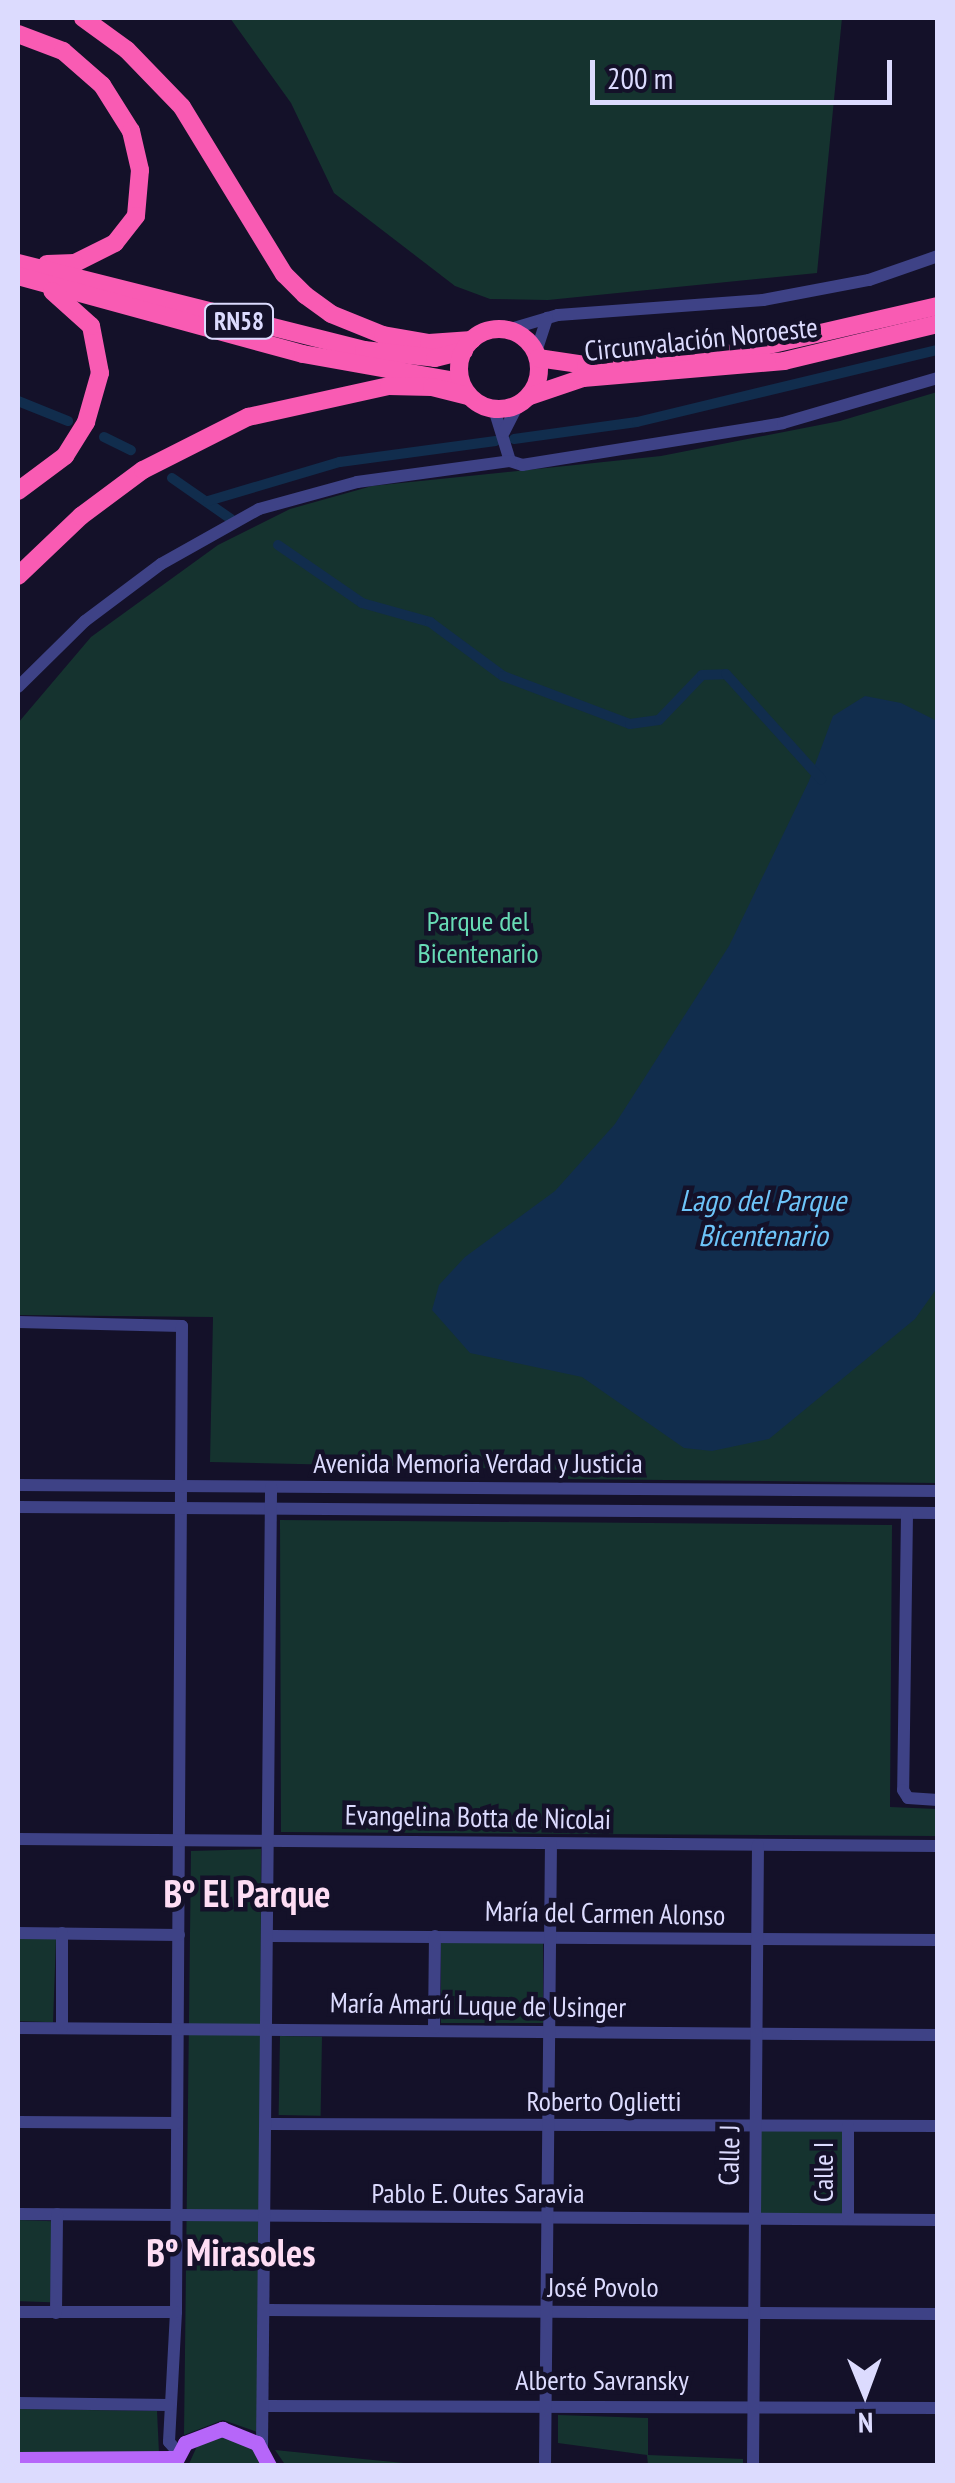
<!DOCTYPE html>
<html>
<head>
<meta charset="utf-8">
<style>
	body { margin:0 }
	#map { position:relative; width:955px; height:2483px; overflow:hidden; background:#141129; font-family:"PT Sans Narrow",sans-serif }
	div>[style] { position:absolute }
	.green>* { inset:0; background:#15332f; transform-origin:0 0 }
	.water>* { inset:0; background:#112d4d }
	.canal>* { height:10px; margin:-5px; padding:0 5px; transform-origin:5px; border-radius:5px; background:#112d4d }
	.minor>* { height:12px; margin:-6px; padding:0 6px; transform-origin:6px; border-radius:6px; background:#3e4286 }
	.major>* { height:15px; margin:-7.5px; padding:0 7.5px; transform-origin:7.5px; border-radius:7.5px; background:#b666f9 }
	.highway>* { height:18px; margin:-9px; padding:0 9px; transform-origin:9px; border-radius:9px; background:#f95bb3 }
	.highway>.ring { margin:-9px; padding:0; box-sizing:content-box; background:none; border:18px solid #f95bb3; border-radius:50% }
	span { translate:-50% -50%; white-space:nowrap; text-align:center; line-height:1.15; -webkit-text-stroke:9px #141129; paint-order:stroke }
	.shield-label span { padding:2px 8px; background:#141129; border:2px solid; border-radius:8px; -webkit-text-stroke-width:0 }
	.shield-label { font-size:25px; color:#dcdbfe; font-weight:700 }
	.street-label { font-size:28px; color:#dcdbfe }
	.park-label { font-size:28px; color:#68dcb6 }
	.water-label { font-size:30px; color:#6dc4f9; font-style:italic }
	.district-label { font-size:38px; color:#feddf4; font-weight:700 }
	.frame { position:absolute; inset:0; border:20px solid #dcdbfe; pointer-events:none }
	.north { position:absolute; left:815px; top:2343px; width:100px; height:100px; -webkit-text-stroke:8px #141129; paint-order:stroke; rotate:179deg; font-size:28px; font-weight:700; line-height:40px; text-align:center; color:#dcdbfe }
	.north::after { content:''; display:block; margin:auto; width:35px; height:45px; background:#dcdbfe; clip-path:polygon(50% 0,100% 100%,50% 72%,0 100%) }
	.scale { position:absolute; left:590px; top:60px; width:302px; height:45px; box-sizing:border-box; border:5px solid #dcdbfe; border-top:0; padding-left:12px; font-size:30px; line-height:35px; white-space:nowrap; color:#dcdbfe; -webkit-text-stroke:8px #141129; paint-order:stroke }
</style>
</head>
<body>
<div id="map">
	<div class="green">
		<i style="clip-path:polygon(230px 18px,842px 18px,817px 273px,548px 300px,490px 299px,455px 286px,334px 193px,291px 103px)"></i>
		<i style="clip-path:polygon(937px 392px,937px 1483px,568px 1479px,567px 1470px,210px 1462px,213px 1317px,18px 1315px,18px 723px,91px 637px,218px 545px,290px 509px,372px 486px,661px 456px,840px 421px)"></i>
		<i style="clip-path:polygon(280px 1520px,892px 1525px,890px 1807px,937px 1809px,937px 1836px,281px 1832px)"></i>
		<i style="clip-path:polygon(261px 1849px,260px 2433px,223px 2420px,184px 2435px,191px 1851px)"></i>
		<i style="left:18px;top:1937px;width:38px;height:84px;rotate:2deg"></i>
		<i style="left:543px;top:1942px;width:81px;height:102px;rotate:90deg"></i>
		<i style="left:280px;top:2036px;width:42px;height:79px;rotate:1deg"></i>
		<i style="left:758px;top:2130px;width:86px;height:84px;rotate:1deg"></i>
		<i style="left:18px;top:2220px;width:35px;height:81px;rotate:2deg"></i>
		<i style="clip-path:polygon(18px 2409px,157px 2411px,159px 2453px,18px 2466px)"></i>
		<i style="clip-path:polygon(558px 2415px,648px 2418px,648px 2455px,743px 2459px,743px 2465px,648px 2465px,647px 2455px,558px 2443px)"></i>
		<i style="clip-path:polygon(219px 2433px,252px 2445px,262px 2466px,188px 2466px,198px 2444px)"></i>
		<i style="clip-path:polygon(275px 2450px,363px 2459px,424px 2465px,305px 2465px,284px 2463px)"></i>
	</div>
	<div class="water">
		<i style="clip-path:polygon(865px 696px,901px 703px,937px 721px,937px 1288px,915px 1319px,769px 1439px,712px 1451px,684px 1448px,582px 1377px,470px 1353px,432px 1310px,439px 1285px,465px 1257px,555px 1191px,615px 1124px,729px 946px,809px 781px,833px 716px)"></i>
	</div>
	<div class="canal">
		<i style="left:18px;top:401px;width:54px;rotate:21.8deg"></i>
		<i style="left:104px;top:437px;width:30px;rotate:26deg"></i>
		<i style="left:514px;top:439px;width:124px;rotate:-7.9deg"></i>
		<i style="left:637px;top:422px;width:309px;rotate:-13.5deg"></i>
		<i style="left:172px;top:478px;width:72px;rotate:34.8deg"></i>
		<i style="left:208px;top:501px;width:138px;rotate:-16.5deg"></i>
		<i style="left:340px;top:462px;width:157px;rotate:-7.7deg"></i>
		<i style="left:278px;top:545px;width:102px;rotate:34.6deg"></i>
		<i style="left:362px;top:603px;width:71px;rotate:15.6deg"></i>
		<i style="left:430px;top:622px;width:91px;rotate:36.5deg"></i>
		<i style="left:503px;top:676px;width:136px;rotate:20.7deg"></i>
		<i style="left:630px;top:724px;width:29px;rotate:-8deg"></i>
		<i style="left:659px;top:720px;width:62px;rotate:-46.3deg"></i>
		<i style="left:702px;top:675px;width:24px;rotate:-2deg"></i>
		<i style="left:726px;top:674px;width:142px;rotate:47.9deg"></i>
	</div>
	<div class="minor">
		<i style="left:507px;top:330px;width:53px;rotate:-16.4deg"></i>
		<i style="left:558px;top:315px;width:206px;rotate:-4.2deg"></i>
		<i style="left:763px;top:300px;width:108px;rotate:-10.7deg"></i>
		<i style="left:869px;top:280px;width:73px;rotate:-19.2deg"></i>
		<i style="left:536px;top:352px;width:36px;rotate:-72deg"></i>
		<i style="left:494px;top:409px;width:54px;rotate:72.9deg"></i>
		<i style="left:510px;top:461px;width:13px;rotate:18deg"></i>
		<i style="left:522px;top:465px;width:264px;rotate:-9.1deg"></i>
		<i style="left:783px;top:423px;width:161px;rotate:-16.2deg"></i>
		<i style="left:504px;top:432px;width:29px;rotate:-63deg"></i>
		<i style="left:18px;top:687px;width:94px;rotate:-44.6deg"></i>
		<i style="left:85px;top:621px;width:95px;rotate:-36.9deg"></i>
		<i style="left:161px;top:564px;width:112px;rotate:-29.3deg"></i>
		<i style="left:259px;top:509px;width:102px;rotate:-15.4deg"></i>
		<i style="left:357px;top:482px;width:154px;rotate:-7.8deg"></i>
		<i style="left:18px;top:1322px;width:164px;rotate:1.4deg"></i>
		<i style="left:182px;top:1326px;width:986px;rotate:90.35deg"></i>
		<i style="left:176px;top:2312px;width:130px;rotate:93.1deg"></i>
		<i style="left:169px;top:2442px;width:12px;rotate:48deg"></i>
		<i style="left:18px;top:1485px;width:920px;rotate:0.37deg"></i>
		<i style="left:18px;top:1507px;width:920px;rotate:0.37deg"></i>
		<i style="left:907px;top:1514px;width:276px;rotate:90.8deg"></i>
		<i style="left:903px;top:1790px;width:9px;rotate:58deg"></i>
		<i style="left:908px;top:1798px;width:30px;rotate:4deg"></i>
		<i style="left:18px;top:1839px;width:920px;rotate:0.44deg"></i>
		<i style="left:18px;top:1933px;width:161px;rotate:0.7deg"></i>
		<i style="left:272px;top:1936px;width:666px;rotate:0.34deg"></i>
		<i style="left:18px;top:2028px;width:920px;rotate:0.44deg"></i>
		<i style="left:62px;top:2028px;width:95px;rotate:-90deg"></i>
		<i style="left:434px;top:2028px;width:92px;rotate:-89.4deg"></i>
		<i style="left:18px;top:2122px;width:159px;rotate:0.4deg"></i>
		<i style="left:270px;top:2124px;width:668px;rotate:0.17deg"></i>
		<i style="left:18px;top:2214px;width:920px;rotate:0.37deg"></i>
		<i style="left:848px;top:2219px;width:93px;rotate:-90deg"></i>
		<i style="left:268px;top:2310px;width:670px;rotate:0.34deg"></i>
		<i style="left:18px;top:2312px;width:158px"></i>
		<i style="left:56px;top:2313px;width:99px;rotate:-89.4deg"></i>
		<i style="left:18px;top:2403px;width:151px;rotate:0.8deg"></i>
		<i style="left:266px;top:2406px;width:672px;rotate:0.17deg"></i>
		<i style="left:262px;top:2447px;width:960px;rotate:-89.46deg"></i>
		<i style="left:545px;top:2466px;width:622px;rotate:-89.45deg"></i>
		<i style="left:753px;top:2466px;width:621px;rotate:-89.54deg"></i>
	</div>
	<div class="major">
		<i style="left:18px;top:2459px;width:155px;rotate:-0.4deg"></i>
		<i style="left:173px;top:2466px;width:26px;rotate:-62deg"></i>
		<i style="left:185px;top:2443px;width:40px;rotate:-21deg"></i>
		<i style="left:222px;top:2429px;width:38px;rotate:22deg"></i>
		<i style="left:257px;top:2443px;width:26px;rotate:62deg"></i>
	</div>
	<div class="highway">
		<i style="left:83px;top:18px;width:54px;rotate:36deg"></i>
		<i style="left:127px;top:50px;width:79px;rotate:46deg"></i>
		<i style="left:182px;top:107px;width:196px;rotate:58.6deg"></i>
		<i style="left:284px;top:274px;width:30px;rotate:45deg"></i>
		<i style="left:305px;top:295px;width:32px;rotate:36deg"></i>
		<i style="left:331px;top:314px;width:56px;rotate:22deg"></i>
		<i style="left:383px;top:335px;width:47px;rotate:9.9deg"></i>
		<i style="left:429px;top:343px;width:43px;rotate:-4deg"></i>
		<i style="left:18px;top:34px;width:48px;rotate:20.7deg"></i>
		<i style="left:63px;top:51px;width:52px;rotate:41.1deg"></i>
		<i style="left:102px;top:85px;width:54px;rotate:57.8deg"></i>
		<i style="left:131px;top:131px;width:40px;rotate:77deg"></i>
		<i style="left:140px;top:170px;width:46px;rotate:95deg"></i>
		<i style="left:136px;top:216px;width:34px;rotate:128deg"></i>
		<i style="left:115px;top:243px;width:45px;rotate:153.4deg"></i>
		<i style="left:75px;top:263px;width:28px;rotate:178deg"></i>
		<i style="left:18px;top:263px;width:357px;rotate:14.1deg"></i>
		<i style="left:364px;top:350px;width:71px;rotate:6.4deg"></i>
		<i style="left:435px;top:358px;width:30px;rotate:-14deg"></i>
		<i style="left:18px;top:276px;width:295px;rotate:15.3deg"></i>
		<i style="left:303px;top:354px;width:148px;rotate:10.1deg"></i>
		<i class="ring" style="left:459px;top:329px;width:62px;height:62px"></i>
		<i style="left:538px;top:358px;width:49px;rotate:8.3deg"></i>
		<i style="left:586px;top:365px;width:148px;rotate:-4.6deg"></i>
		<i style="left:734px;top:353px;width:209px;rotate:-13deg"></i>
		<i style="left:530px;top:396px;width:56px;rotate:-18.8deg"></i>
		<i style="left:583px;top:378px;width:202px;rotate:-4.8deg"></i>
		<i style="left:784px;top:361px;width:158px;rotate:-13.5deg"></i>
		<i style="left:18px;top:491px;width:59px;rotate:-36.7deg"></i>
		<i style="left:65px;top:456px;width:40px;rotate:-58deg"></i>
		<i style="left:86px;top:422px;width:51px;rotate:-74.1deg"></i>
		<i style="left:100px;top:373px;width:48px;rotate:-100.8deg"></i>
		<i style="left:91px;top:326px;width:52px;rotate:-138.1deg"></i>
		<i style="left:18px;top:576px;width:87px;rotate:-43.6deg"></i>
		<i style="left:81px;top:516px;width:77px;rotate:-36.6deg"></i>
		<i style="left:143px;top:470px;width:118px;rotate:-26.8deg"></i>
		<i style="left:248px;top:417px;width:144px;rotate:-12.4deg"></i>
		<i style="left:389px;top:386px;width:43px;rotate:1.3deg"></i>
		<i style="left:432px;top:387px;width:38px;rotate:14deg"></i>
	</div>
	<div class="shield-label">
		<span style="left:239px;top:321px">RN58</span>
	</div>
	<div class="street-label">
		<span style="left:701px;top:339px;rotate:-6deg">Circunvalación Noroeste</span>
		<span style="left:478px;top:1463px">Avenida Memoria Verdad y Justicia</span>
		<span style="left:478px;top:1817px;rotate:1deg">Evangelina Botta de Nicolai</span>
		<span style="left:605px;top:1913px;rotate:1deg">María del Carmen Alonso</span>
		<span style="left:478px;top:2005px;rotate:1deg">María Amarú Luque de Usinger</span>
		<span style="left:604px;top:2101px">Roberto Oglietti</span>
		<span style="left:729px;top:2155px;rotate:-89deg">Calle J</span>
		<span style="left:823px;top:2172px;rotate:-90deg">Calle I</span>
		<span style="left:478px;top:2193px">Pablo E. Outes Saravia</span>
		<span style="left:603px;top:2287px">José Povolo</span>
		<span style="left:602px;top:2380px">Alberto Savransky</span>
	</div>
	<div class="park-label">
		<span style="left:478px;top:937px">Parque del<br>Bicentenario</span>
	</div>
	<div class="water-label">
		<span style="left:763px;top:1217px">Lago del Parque<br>Bicentenario</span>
	</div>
	<div class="district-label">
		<span style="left:247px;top:1893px">Bº El Parque</span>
		<span style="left:231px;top:2252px">Bº Mirasoles</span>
	</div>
	<div class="frame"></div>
	<div class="north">N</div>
	<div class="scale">200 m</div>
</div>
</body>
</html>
